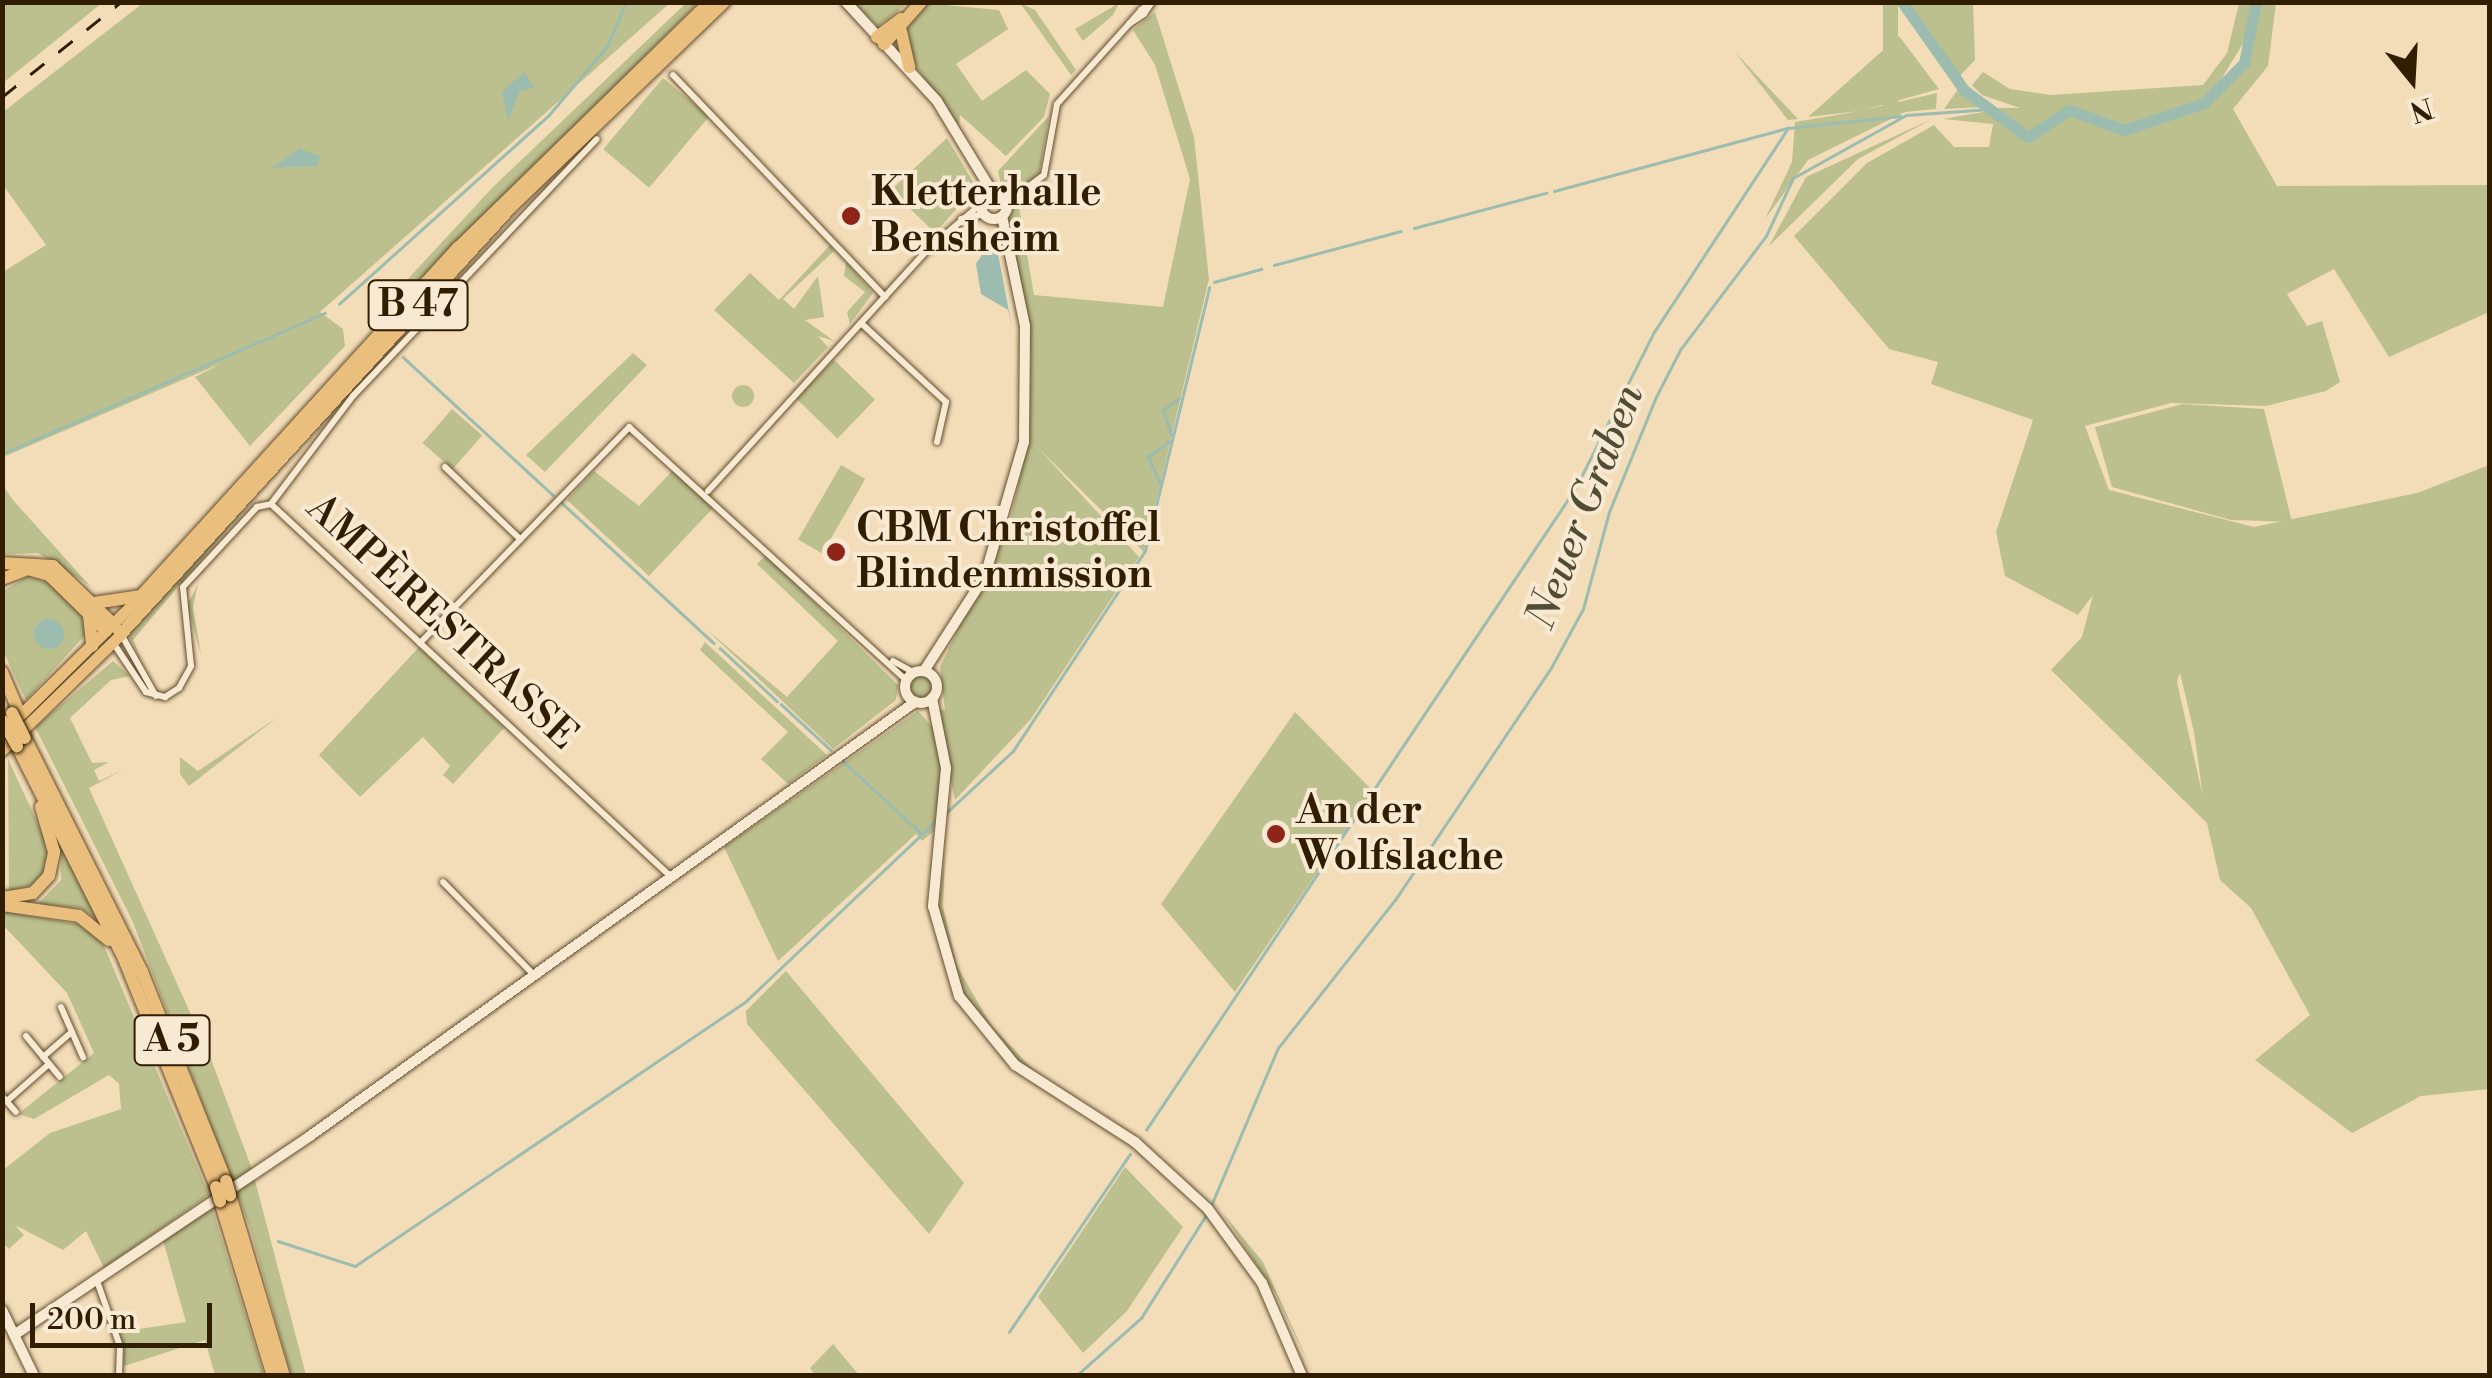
<!DOCTYPE html>
<html>
<head>
<meta charset="utf-8">
<style>
	body { margin:0 }
	#map { position:relative; width:2492px; height:1378px; overflow:hidden; background:#f3ddb9; font-family:"Libre Bodoni",serif }
	div>[style] { position:absolute }
	.green>* { inset:0; background:#bcc08e; transform-origin:0 0 }
	.round { border-radius:50% }
	.water>* { inset:0; background:#9bbcae }
	.stream>* { height:2.5px; margin:-1.25px; padding:0 1.25px; transform-origin:1.25px; border-radius:1.25px; background:#9bbcae }
	.river>* { height:11px; margin:-5.5px; padding:0 5.5px; transform-origin:5.5px; border-radius:5.5px; background:#9bbcae }
	.roads { filter:drop-shadow(0 0 2px #624d2e) drop-shadow(0 0 2px #624d2e) }
	.street>* { height:6px; margin:-3px; padding:0 3px; transform-origin:3px; border-radius:3px; background:#f7e9d2 }
	.secondary>* { height:10px; margin:-5px; padding:0 5px; transform-origin:5px; border-radius:5px; background:#f7e9d2 }
	.secondary>.ring { margin:-5px; padding:0; box-sizing:content-box; background:none; border:10px solid #f7e9d2; border-radius:50% }
	.primary>* { height:11px; margin:-5.5px; padding:0 5.5px; transform-origin:5.5px; border-radius:5.5px; background:#eabe7c }
	.highway>* { height:12px; margin:-6px; padding:0 6px; transform-origin:6px; border-radius:6px; background:#eabe7c }
	.rail>* { height:2.5px; margin-top:-1.25px; transform-origin:0; background:repeating-linear-gradient(90deg,#311d00 0 18px,transparent 0 36px) }
	.bridges { filter:drop-shadow(0 0 2px #311d00) drop-shadow(0 0 2px #311d00) }
	.highway-bridge>* { height:12px; margin:-6px; padding:0 6px; transform-origin:6px; border-radius:6px; background:#eabe7c }
	.dots>* { width:28px; height:28px; translate:-50% -50%; box-sizing:border-box; border:5px solid #f7e9d2; border-radius:50% }
	span { translate:-50% -50%; white-space:nowrap; text-align:center; line-height:1.15; -webkit-text-stroke:8px #f7e9d2; paint-order:stroke }
	.shield-label span { padding:2px 8px; background:#f7e9d2; border:2px solid; border-radius:8px; -webkit-text-stroke-width:0 }
	.shield-label { font-size:38px; color:#311d00; font-weight:700 }
	.poi-label { font-size:40px; color:#311d00; font-weight:700 }
	.left { translate:0 -50%; text-align:left }
	.street-label { font-size:40px; color:#311d00 }
	.water-label { font-size:42px; color:#514d34; font-style:italic }
	.frame { position:absolute; inset:0; border:5px solid #311d00; pointer-events:none }
	.north { position:absolute; left:2362px; top:30px; width:100px; height:100px; -webkit-text-stroke:8px #f7e9d2; paint-order:stroke; rotate:162deg; font-size:28px; font-weight:700; line-height:40px; text-align:center; color:#311d00 }
	.north::after { content:''; display:block; margin:auto; width:35px; height:45px; background:#311d00; clip-path:polygon(50% 0,100% 100%,50% 72%,0 100%) }
	.scale { position:absolute; left:30px; top:1303px; width:182px; height:45px; box-sizing:border-box; border:5px solid #311d00; border-top:0; padding-left:12px; font-size:30px; line-height:35px; white-space:nowrap; color:#311d00; -webkit-text-stroke:8px #f7e9d2; paint-order:stroke }
</style>
</head>
<body>
<div id="map">
	<div class="green">
		<i style="clip-path:polygon(3px 2px,102px 2px,102px 3px,3px 83px)"></i>
		<i style="clip-path:polygon(143px 3px,670px 3px,320px 312px,343px 329px,345px 346px,250px 446px,195px 377px,222px 363px,3px 457px,3px 272px,46px 245px,3px 185px,3px 112px)"></i>
		<i style="clip-path:polygon(686px 3px,698px 3px,370px 331px,369px 321px,493px 187px)"></i>
		<i style="clip-path:polygon(854px 3px,908px 3px,878px 26px)"></i>
		<i style="clip-path:polygon(924px 3px,999px 10px,1008px 29px,956px 64px,982px 101px,1026px 70px,1050px 94px,1044px 117px,1006px 156px,960px 115px,959px 126px,905px 52px,904px 33px)"></i>
		<i style="clip-path:polygon(1020px 3px,1035px 10px,1076px 70px,1071px 75px)"></i>
		<i style="clip-path:polygon(1119px 3px,1113px 15px,1083px 41px,1075px 29px)"></i>
		<i style="left:1883px;top:3px;width:15px;height:105px"></i>
		<i style="clip-path:polygon(1908px 3px,1973px 3px,1975px 60px,1960px 76px)"></i>
		<i style="clip-path:polygon(evenodd,2239px 3px,2253px 3px,2253px 27px,2211px 96px,2248px 62px,2259px 3px,2276px 3px,2268px 66px,2233px 109px,2277px 186px,2489px 185px,2489px 312px,2389px 357px,2334px 269px,2287px 294px,2307px 326px,2322px 321px,2340px 382px,2326px 391px,2266px 406px,2171px 403px,2085px 426px,2109px 490px,2254px 527px,2417px 493px,2489px 465px,2489px 1089px,2421px 1096px,2352px 1133px,2255px 1060px,2310px 1015px,2251px 908px,2220px 880px,2207px 823px,2051px 670px,2082px 637px,2093px 595px,2078px 615px,2005px 576px,1996px 532px,2033px 420px,1931px 384px,1938px 362px,1889px 349px,1794px 236px,1867px 163px,1934px 125px,1954px 147px,1989px 147px,1993px 124px,1943px 119px,1989px 111px,1998px 121px,1998px 108px,2020px 108px,1982px 95px,1972px 85px,1983px 72px,2010px 89px,2051px 95px,2203px 85px,2227px 53px,2239px 3px,2180px 673px,2194px 732px,2203px 797px,2177px 682px,2180px 673px)"></i>
		<i style="clip-path:polygon(1155px 12px,1194px 137px,1209px 279px,1144px 552px,1037px 447px,1139px 557px,1031px 719px,955px 800px,936px 709px,945px 710px,940px 667px,1010px 521px,1028px 443px,1031px 354px,1006px 219px,1018px 201px,1034px 295px,1163px 307px,1190px 179px,1155px 65px,1133px 30px)"></i>
		<i style="clip-path:polygon(1899px 36px,1939px 89px,1864px 110px,1937px 93px,1936px 109px,1905px 112px,1808px 160px,1765px 219px,1792px 162px,1795px 122px,1860px 111px,1808px 117px)"></i>
		<i style="clip-path:polygon(1734px 51px,1798px 119px,1788px 120px)"></i>
		<i style="left:663px;top:78px;width:60px;height:93px;rotate:40deg"></i>
		<i style="clip-path:polygon(1959px 88px,1967px 96px,1984px 107px,1944px 109px)"></i>
		<i style="clip-path:polygon(1049px 116px,1039px 174px,1014px 192px,1001px 185px,998px 171px)"></i>
		<i style="clip-path:polygon(1932px 119px,1858px 159px,1769px 246px,1806px 177px)"></i>
		<i style="clip-path:polygon(947px 138px,976px 187px,935px 233px,891px 190px)"></i>
		<i style="clip-path:polygon(830px 245px,834px 251px,783px 299px,794px 309px,818px 276px,824px 317px,805px 320px,834px 341px,818px 336px,828px 347px,794px 383px,714px 310px,750px 273px,779px 300px)"></i>
		<i style="clip-path:polygon(846px 262px,873px 293px,850px 324px,847px 312px,865px 292px,844px 276px)"></i>
		<i style="clip-path:polygon(633px 353px,647px 365px,545px 472px,526px 455px)"></i>
		<i style="left:834px;top:360px;width:57px;height:54px;rotate:44deg"></i>
		<i class="round" style="left:732px;top:385px;width:22px;height:22px"></i>
		<i style="clip-path:polygon(2183px 404px,2264px 409px,2292px 522px,2231px 520px,2112px 487px,2095px 427px)"></i>
		<i style="left:452px;top:409px;width:40px;height:45px;rotate:41deg"></i>
		<i style="left:841px;top:465px;width:28px;height:86px;rotate:30deg"></i>
		<i style="clip-path:polygon(674px 469px,714px 507px,649px 576px,567px 500px,594px 471px,639px 506px)"></i>
		<i style="clip-path:polygon(2px 484px,13px 500px,90px 586px,38px 553px,3px 554px)"></i>
		<i style="clip-path:polygon(254px 497px,133px 640px,143px 664px,128px 633px)"></i>
		<i style="clip-path:polygon(766px 555px,898px 685px,896px 700px,833px 749px,705px 628px,787px 697px,838px 641px,757px 564px)"></i>
		<i style="clip-path:polygon(28px 576px,54px 585px,82px 614px,86px 634px,26px 700px,3px 651px,3px 591px)"></i>
		<i style="clip-path:polygon(198px 584px,193px 607px,201px 655px,187px 605px)"></i>
		<i style="clip-path:polygon(705px 642px,827px 755px,788px 784px,761px 759px,788px 732px,700px 650px)"></i>
		<i style="clip-path:polygon(419px 647px,504px 728px,453px 784px,443px 775px,450px 766px,423px 737px,360px 797px,319px 755px)"></i>
		<i style="clip-path:polygon(113px 661px,130px 676px,111px 680px,70px 718px,92px 763px,109px 762px,94px 770px,99px 781px,125px 769px,89px 788px,211px 1059px,252px 1169px,306px 1375px,291px 1375px,250px 1228px,132px 920px,35px 727px)"></i>
		<i class="round" style="left:910px;top:676px;width:22px;height:22px"></i>
		<i style="clip-path:polygon(918px 711px,934px 729px,942px 770px,933px 832px,922px 841px,916px 834px,778px 961px,724px 847px)"></i>
		<i style="clip-path:polygon(1295px 712px,1373px 791px,1235px 992px,1161px 904px)"></i>
		<i style="clip-path:polygon(278px 717px,189px 786px,180px 774px,180px 757px,198px 771px)"></i>
		<i style="clip-path:polygon(8px 759px,51px 852px,41px 881px,9px 893px)"></i>
		<i style="clip-path:polygon(61px 842px,99px 920px,80px 908px,38px 904px,61px 880px)"></i>
		<i style="clip-path:polygon(945px 853px,943px 907px,957px 966px,991px 1025px,1038px 1075px,1012px 1059px,966px 1003px,937px 918px)"></i>
		<i style="clip-path:polygon(3px 911px,87px 926px,102px 941px,209px 1195px,104px 1268px,86px 1231px,63px 1250px,15px 1225px,24px 1235px,9px 1249px,3px 1243px,3px 1170px,50px 1133px,121px 1109px,119px 1084px,109px 1075px,34px 1119px,18px 1114px,94px 1053px,67px 993px,3px 925px)"></i>
		<i style="clip-path:polygon(786px 971px,964px 1183px,929px 1234px,747px 1024px,746px 1011px)"></i>
		<i style="clip-path:polygon(1125px 1167px,1183px 1227px,1127px 1311px,1083px 1353px,1038px 1297px)"></i>
		<i style="clip-path:polygon(211px 1205px,264px 1375px,215px 1375px,205px 1340px,124px 1366px,119px 1332px,186px 1322px,162px 1237px)"></i>
		<i style="clip-path:polygon(1223px 1213px,1263px 1262px,1314px 1375px,1276px 1295px)"></i>
		<i style="clip-path:polygon(833px 1344px,859px 1375px,815px 1375px,810px 1368px)"></i>
	</div>
	<div class="water">
		<i style="clip-path:polygon(524px 72px,534px 87px,520px 91px,508px 121px,502px 92px)"></i>
		<i style="clip-path:polygon(300px 148px,320px 157px,317px 166px,272px 168px)"></i>
		<i style="clip-path:polygon(971px 224px,997px 249px,1012px 327px,1008px 310px,981px 294px,976px 264px,985px 250px,958px 235px)"></i>
		<i class="round" style="left:34px;top:619px;width:30px;height:30px"></i>
	</div>
	<div class="stream">
		<i style="left:1554px;top:191px;width:242px;rotate:-15.1deg"></i>
		<i style="left:1788px;top:128px;width:113px;rotate:-6.1deg"></i>
		<i style="left:1414px;top:228px;width:137px;rotate:-14.9deg"></i>
		<i style="left:1274px;top:265px;width:131px;rotate:-15deg"></i>
		<i style="left:1214px;top:282px;width:49px;rotate:-15.5deg"></i>
		<i style="left:339px;top:304px;width:281px;rotate:-42deg"></i>
		<i style="left:548px;top:116px;width:93px;rotate:-49.8deg"></i>
		<i style="left:608px;top:45px;width:47px;rotate:-67.3deg"></i>
		<i style="left:403px;top:357px;width:204px;rotate:42.6deg"></i>
		<i style="left:1171px;top:435px;width:26px;rotate:-108deg"></i>
		<i style="left:1163px;top:410px;width:19px;rotate:-36deg"></i>
		<i style="left:2px;top:454px;width:352px;rotate:-23.6deg"></i>
		<i style="left:1160px;top:484px;width:30px;rotate:-114deg"></i>
		<i style="left:1148px;top:457px;width:26px;rotate:-36deg"></i>
		<i style="left:561px;top:502px;width:208px;rotate:42.7deg"></i>
		<i style="left:720px;top:648px;width:78px;rotate:42.9deg"></i>
		<i style="left:781px;top:704px;width:68px;rotate:42.6deg"></i>
		<i style="left:843px;top:761px;width:106px;rotate:42.7deg"></i>
		<i style="left:946px;top:813px;width:91px;rotate:-42.8deg"></i>
		<i style="left:1013px;top:751px;width:240px;rotate:-56.6deg"></i>
		<i style="left:1145px;top:551px;width:271px;rotate:-76.3deg"></i>
		<i style="left:1146px;top:1130px;width:771px;rotate:-56.21deg"></i>
		<i style="left:1575px;top:489px;width:176px;rotate:-63.3deg"></i>
		<i style="left:1654px;top:332px;width:244px;rotate:-56.7deg"></i>
		<i style="left:1210px;top:1208px;width:174px;rotate:-67deg"></i>
		<i style="left:1278px;top:1048px;width:189px;rotate:-51.7deg"></i>
		<i style="left:1395px;top:900px;width:282px;rotate:-56.1deg"></i>
		<i style="left:1552px;top:666px;width:65px;rotate:-61.5deg"></i>
		<i style="left:1583px;top:609px;width:100px;rotate:-75deg"></i>
		<i style="left:1609px;top:512px;width:124px;rotate:-67.8deg"></i>
		<i style="left:1656px;top:397px;width:53px;rotate:-62.9deg"></i>
		<i style="left:1680px;top:350px;width:143px;rotate:-53deg"></i>
		<i style="left:1766px;top:236px;width:64px;rotate:-65deg"></i>
		<i style="left:1793px;top:178px;width:129px;rotate:-29.1deg"></i>
		<i style="left:1906px;top:115px;width:84px;rotate:-4.1deg"></i>
		<i style="left:278px;top:1241px;width:81px;rotate:18deg"></i>
		<i style="left:355px;top:1266px;width:470px;rotate:-34.1deg"></i>
		<i style="left:744px;top:1003px;width:265px;rotate:-43.5deg"></i>
		<i style="left:1009px;top:1332px;width:215px;rotate:-55.8deg"></i>
		<i style="left:1076px;top:1376px;width:87px;rotate:-41.7deg"></i>
		<i style="left:1141px;top:1318px;width:122px;rotate:-57.7deg"></i>
	</div>
	<div class="river">
		<i style="left:1902px;top:2px;width:108px;rotate:54.8deg"></i>
		<i style="left:1964px;top:90px;width:79px;rotate:36.3deg"></i>
		<i style="left:2028px;top:137px;width:49px;rotate:-33.4deg"></i>
		<i style="left:2069px;top:110px;width:59px;rotate:20deg"></i>
		<i style="left:2124px;top:130px;width:84px;rotate:-18.6deg"></i>
		<i style="left:2204px;top:103px;width:57px;rotate:-45deg"></i>
		<i style="left:2244px;top:63px;width:62px;rotate:-78.9deg"></i>
	</div>
	<div class="roads">
		<div class="street">
			<i style="left:1152px;top:2px;width:14px;rotate:124deg"></i>
			<i style="left:1144px;top:14px;width:18px;rotate:146deg"></i>
			<i style="left:1129px;top:24px;width:18px;rotate:-49deg"></i>
			<i style="left:1141px;top:10px;width:14px;rotate:-36deg"></i>
			<i style="left:673px;top:75px;width:307px;rotate:46.3deg"></i>
			<i style="left:1005px;top:198px;width:20px;rotate:-18deg"></i>
			<i style="left:1007px;top:203px;width:46px;rotate:-37.1deg"></i>
			<i style="left:1044px;top:175px;width:72px;rotate:-79.6deg"></i>
			<i style="left:1057px;top:104px;width:108px;rotate:-48deg"></i>
			<i style="left:961px;top:219px;width:24px;rotate:-12deg"></i>
			<i style="left:861px;top:323px;width:116px;rotate:42.9deg"></i>
			<i style="left:946px;top:402px;width:41px;rotate:102.7deg"></i>
			<i style="left:445px;top:467px;width:103px;rotate:43.8deg"></i>
			<i style="left:708px;top:491px;width:326px;rotate:-47.7deg"></i>
			<i style="left:927px;top:250px;width:71px;rotate:-40.4deg"></i>
			<i style="left:271px;top:504px;width:546px;rotate:42.99deg"></i>
			<i style="left:271px;top:504px;width:136px;rotate:-52.8deg"></i>
			<i style="left:353px;top:396px;width:354px;rotate:-46.5deg"></i>
			<i style="left:121px;top:634px;width:71px;rotate:60.6deg"></i>
			<i style="left:112px;top:641px;width:61px;rotate:56.3deg"></i>
			<i style="left:146px;top:692px;width:20px;rotate:15deg"></i>
			<i style="left:165px;top:697px;width:17px;rotate:-33deg"></i>
			<i style="left:179px;top:688px;width:25px;rotate:-61deg"></i>
			<i style="left:191px;top:666px;width:79px;rotate:-95.8deg"></i>
			<i style="left:183px;top:587px;width:109px;rotate:-47.2deg"></i>
			<i style="left:257px;top:507px;width:14px;rotate:-12deg"></i>
			<i style="left:420px;top:643px;width:301px;rotate:-45.9deg"></i>
			<i style="left:629px;top:427px;width:375px;rotate:42.4deg"></i>
			<i style="left:893px;top:661px;width:23px;rotate:29deg"></i>
			<i style="left:443px;top:882px;width:129px;rotate:45.6deg"></i>
			<i style="left:61px;top:1007px;width:55px;rotate:66.3deg"></i>
			<i style="left:26px;top:1036px;width:53px;rotate:50.3deg"></i>
			<i style="left:43px;top:1057px;width:38px;rotate:-41deg"></i>
			<i style="left:2px;top:1096px;width:21px;rotate:49deg"></i>
			<i style="left:7px;top:1101px;width:56px;rotate:-41.4deg"></i>
			<i style="left:96px;top:1278px;width:72px;rotate:70.6deg"></i>
			<i style="left:120px;top:1346px;width:30px;rotate:92deg"></i>
		</div>
		<div class="secondary">
			<i style="left:846px;top:2px;width:134px;rotate:47.4deg"></i>
			<i style="left:937px;top:101px;width:108px;rotate:58.7deg"></i>
			<i class="ring" style="left:981px;top:193px;width:16px;height:16px"></i>
			<i class="ring" style="left:905px;top:671px;width:22px;height:22px"></i>
			<i style="left:924px;top:671px;width:113px;rotate:-57.3deg"></i>
			<i style="left:985px;top:576px;width:140px;rotate:-73.8deg"></i>
			<i style="left:1024px;top:442px;width:116px;rotate:-89.5deg"></i>
			<i style="left:1025px;top:326px;width:112px;rotate:-101.8deg"></i>
			<i style="left:932px;top:698px;width:71px;rotate:78.7deg"></i>
			<i style="left:946px;top:768px;width:139px;rotate:95.4deg"></i>
			<i style="left:933px;top:906px;width:94px;rotate:73.9deg"></i>
			<i style="left:959px;top:996px;width:89px;rotate:50.9deg"></i>
			<i style="left:1015px;top:1065px;width:143px;rotate:32.7deg"></i>
			<i style="left:1135px;top:1142px;width:99px;rotate:42.5deg"></i>
			<i style="left:1208px;top:1209px;width:92px;rotate:53.9deg"></i>
			<i style="left:1262px;top:1283px;width:101px;rotate:66.7deg"></i>
			<i style="left:2px;top:1310px;width:73px;rotate:64.1deg"></i>
			<i style="left:17px;top:1333px;width:353px;rotate:-33.9deg"></i>
			<i style="left:310px;top:1136px;width:745px;rotate:-35.65deg"></i>
		</div>
		<div class="primary">
			<i style="left:9px;top:726px;width:185px;rotate:-44.6deg"></i>
			<i style="left:2px;top:750px;width:166px;rotate:-44.3deg"></i>
			<i style="left:121px;top:634px;width:9px;rotate:-126deg"></i>
		</div>
		<div class="highway">
			<i style="left:901px;top:31px;width:37px;rotate:77deg"></i>
			<i style="left:877px;top:37px;width:30px;rotate:-37deg"></i>
			<i style="left:884px;top:44px;width:56px;rotate:-48.6deg"></i>
			<i style="left:2px;top:563px;width:51px;rotate:3.4deg"></i>
			<i style="left:53px;top:566px;width:83px;rotate:44deg"></i>
			<i style="left:2px;top:579px;width:28px;rotate:-21deg"></i>
			<i style="left:28px;top:569px;width:22px;rotate:16deg"></i>
			<i style="left:49px;top:575px;width:80px;rotate:44.5deg"></i>
			<i style="left:94px;top:603px;width:48px;rotate:-8.5deg"></i>
			<i style="left:141px;top:596px;width:472px;rotate:-47.7deg"></i>
			<i style="left:459px;top:247px;width:351px;rotate:-44.3deg"></i>
			<i style="left:89px;top:615px;width:31px;rotate:84deg"></i>
			<i style="left:121px;top:634px;width:578px;rotate:-47.59deg"></i>
			<i style="left:511px;top:207px;width:296px;rotate:-43.9deg"></i>
			<i style="left:2px;top:672px;width:38px;rotate:67deg"></i>
			<i style="left:25px;top:738px;width:262px;rotate:63.4deg"></i>
			<i style="left:142px;top:972px;width:225px;rotate:68.1deg"></i>
			<i style="left:17px;top:746px;width:238px;rotate:63.3deg"></i>
			<i style="left:124px;top:959px;width:246px;rotate:68deg"></i>
			<i style="left:2px;top:898px;width:31px;rotate:-9deg"></i>
			<i style="left:33px;top:893px;width:23px;rotate:-47deg"></i>
			<i style="left:49px;top:876px;width:25px;rotate:-78deg"></i>
			<i style="left:54px;top:852px;width:47px;rotate:-106.1deg"></i>
			<i style="left:2px;top:905px;width:78px;rotate:8.1deg"></i>
			<i style="left:79px;top:916px;width:38px;rotate:39deg"></i>
			<i style="left:230px;top:1195px;width:189px;rotate:73.4deg"></i>
			<i style="left:220px;top:1201px;width:183px;rotate:73.2deg"></i>
		</div>
	</div>
	<div class="rail">
		<i style="left:2px;top:97px;width:152px;rotate:-38.6deg"></i>
	</div>
	<div class="bridges">
		<div class="highway-bridge">
			<i style="left:12px;top:713px;width:28px;rotate:63deg"></i>
			<i style="left:3px;top:721px;width:29px;rotate:61deg"></i>
			<i style="left:226px;top:1181px;width:15px;rotate:74deg"></i>
			<i style="left:216px;top:1187px;width:15px;rotate:74deg"></i>
		</div>
	</div>
	<div class="dots">
		<i style="left:851px;top:216px;background:#8f2418"></i>
		<i style="left:836px;top:552px;background:#8f2418"></i>
		<i style="left:1276px;top:834px;background:#8f2418"></i>
	</div>
	<div class="shield-label">
		<span style="left:418px;top:305px">B 47</span>
		<span style="left:172px;top:1040px">A 5</span>
	</div>
	<div class="poi-label">
		<span class="left" style="left:871px;top:216px">Kletterhalle<br>Bensheim</span>
		<span class="left" style="left:856px;top:552px">CBM Christoffel<br>Blindenmission</span>
		<span class="left" style="left:1296px;top:834px">An der<br>Wolfslache</span>
	</div>
	<div class="street-label">
		<span style="left:442px;top:622px;rotate:43deg">AMPÈRESTRASSE</span>
	</div>
	<div class="water-label">
		<span style="left:1586px;top:507px;rotate:-69deg">Neuer Graben</span>
	</div>
	<div class="frame"></div>
	<div class="north">N</div>
	<div class="scale">200 m</div>
</div>
</body>
</html>
